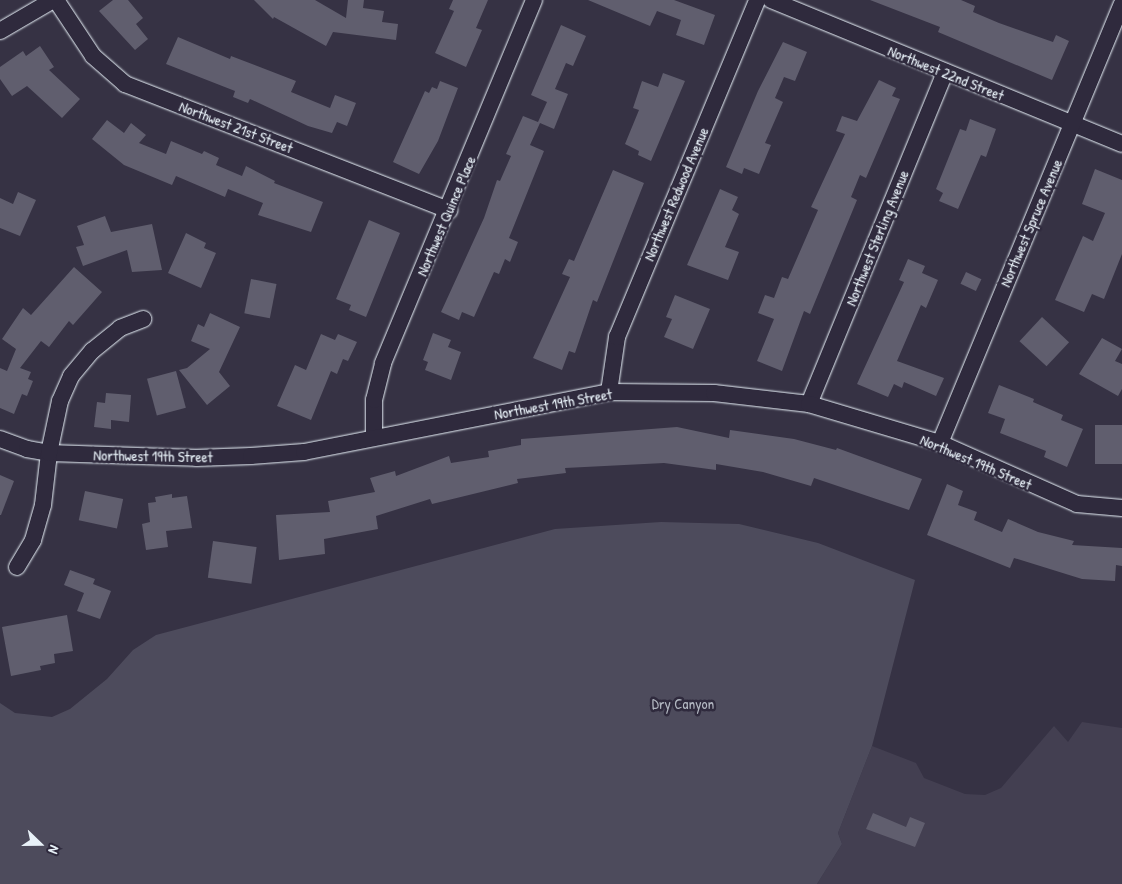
<!DOCTYPE html>
<html>
<head>
<meta charset="utf-8">
<style>
	body { margin:0 }
	#map { position:relative; width:1122px; height:884px; overflow:hidden; background:#363244; font-family:"Patrick Hand",sans-serif }
	div>[style] { position:absolute }
	.built>* { inset:0; background:#433f51 }
	.green>* { inset:0; background:#4d4b5c }
	.building>* { inset:0; background:#605e6e; transform-origin:0 0 }
	.roads { filter:drop-shadow(0 0 1px #e8f1f8) drop-shadow(0 0 1px #e8f1f8) }
	.street>* { height:16px; margin:-8px; padding:0 8px; transform-origin:8px; border-radius:8px; background:#2f2a3d }
	span { translate:-50% -50%; white-space:nowrap; text-align:center; line-height:1.15; -webkit-text-stroke:5px #2f2a3d; paint-order:stroke }
	.street-label { font-size:15px; color:#e8f1f8 }
	.park-label { font-size:15px; color:#b2b7c1 }
	.north { position:absolute; left:15px; top:819px; width:50px; height:50px; -webkit-text-stroke:4px #2f2a3d; paint-order:stroke; rotate:112deg; font-size:14px; font-weight:700; line-height:20px; text-align:center; color:#e8f1f8 }
	.north::after { content:''; display:block; margin:auto; width:18px; height:22px; background:#e8f1f8; clip-path:polygon(50% 0,100% 100%,50% 72%,0 100%) }
</style>
</head>
<body>
<div id="map">
	<div class="built">
		<i style="clip-path:polygon(1082px 722px,1122px 728px,1122px 884px,817px 884px,842px 844px,838px 833px,872px 746px,916px 763px,924px 778px,965px 794px,985px 795px,1001px 788px,1054px 726px,1068px 742px)"></i>
	</div>
	<div class="green">
		<i style="clip-path:polygon(661px 522px,739px 524px,818px 543px,915px 580px,872px 746px,838px 833px,842px 844px,817px 884px,0 884px,0 703px,15px 713px,52px 717px,70px 709px,107px 679px,133px 650px,156px 635px,555px 529px)"></i>
	</div>
	<div class="building">
		<i style="clip-path:polygon(113px 0,128px 0,143px 18px,136px 24px,148px 39px,135px 50px,99px 11px)"></i>
		<i style="clip-path:polygon(254px 0,315px 0,346px 18px,348px 0,364px 0,363px 8px,384px 11px,382px 22px,398px 24px,396px 40px,333px 32px,326px 46px,274px 17px,273px 19px)"></i>
		<i style="clip-path:polygon(453px 0,488px 0,476px 28px,482px 30px,466px 67px,435px 53px,454px 11px,449px 9px)"></i>
		<i style="clip-path:polygon(588px 0,674px 0,715px 15px,704px 45px,676px 35px,681px 20px,657px 11px,650px 26px)"></i>
		<i style="clip-path:polygon(870px 0,961px 0,975px 6px,973px 12px,999px 23px,1053px 42px,1056px 35px,1069px 41px,1052px 80px,938px 32px,940px 27px)"></i>
		<i style="clip-path:polygon(561px 25px,586px 36px,573px 66px,566px 63px,555px 89px,568px 94px,554px 129px,540px 123px,530px 145px,544px 151px,509px 238px,518px 242px,510px 262px,505px 259px,499px 274px,494px 272px,474px 317px,462px 312px,459px 320px,441px 312px,484px 218px,497px 180px,500px 181px,511px 156px,506px 154px,523px 116px,538px 122px,547px 102px,531px 95px)"></i>
		<i style="clip-path:polygon(178px 37px,230px 59px,231px 56px,296px 81px,291px 92px,330px 108px,335px 95px,356px 103px,347px 126px,337px 122px,332px 133px,308px 126px,250px 99px,248px 103px,233px 97px,235px 91px,166px 64px)"></i>
		<i style="clip-path:polygon(783px 42px,807px 52px,795px 81px,784px 77px,775px 98px,783px 102px,765px 143px,771px 145px,759px 174px,744px 168px,742px 174px,726px 167px,758px 91px)"></i>
		<i style="clip-path:polygon(40px 46px,54px 67px,49px 70px,80px 99px,62px 118px,27px 86px,12px 96px,0 79px,0 67px,23px 51px,26px 56px)"></i>
		<i style="clip-path:polygon(663px 73px,685px 81px,651px 161px,638px 155px,639px 151px,625px 144px,639px 110px,633px 108px,642px 81px,658px 87px)"></i>
		<i style="clip-path:polygon(879px 80px,896px 88px,892px 96px,900px 99px,866px 178px,860px 175px,851px 197px,857px 200px,810px 314px,804px 311px,782px 371px,757px 361px,774px 319px,758px 313px,765px 295px,774px 298px,782px 277px,788px 279px,818px 210px,811px 207px,845px 134px,836px 131px,842px 116px,857px 121px)"></i>
		<i style="clip-path:polygon(440px 81px,458px 88px,438px 141px,419px 174px,393px 162px,425px 91px,429px 93px,432px 87px,437px 89px)"></i>
		<i style="clip-path:polygon(970px 119px,996px 129px,986px 157px,981px 155px,958px 209px,939px 201px,943px 193px,936px 189px,960px 129px,966px 131px)"></i>
		<i style="clip-path:polygon(107px 120px,124px 133px,131px 123px,146px 135px,139px 143px,166px 154px,171px 141px,202px 154px,204px 151px,219px 158px,216px 165px,242px 176px,246px 166px,275px 181px,274px 183px,323px 202px,311px 232px,258px 215px,263px 203px,228px 189px,225px 197px,176px 176px,172px 185px,124px 165px,92px 139px)"></i>
		<i style="clip-path:polygon(1095px 169px,1122px 180px,1122px 254px,1104px 299px,1092px 294px,1084px 312px,1055px 300px,1083px 236px,1093px 241px,1105px 213px,1082px 204px)"></i>
		<i style="clip-path:polygon(613px 170px,644px 183px,597px 302px,593px 300px,575px 353px,569px 351px,562px 370px,533px 358px,570px 277px,562px 274px,569px 259px,574px 261px)"></i>
		<i style="clip-path:polygon(720px 189px,738px 197px,732px 210px,739px 214px,725px 247px,739px 252px,728px 280px,687px 265px)"></i>
		<i style="clip-path:polygon(18px 192px,36px 200px,20px 236px,0 228px,0 198px,13px 204px)"></i>
		<i style="clip-path:polygon(105px 216px,111px 232px,152px 224px,162px 270px,132px 272px,127px 250px,83px 266px,76px 247px,84px 245px,77px 226px)"></i>
		<i style="clip-path:polygon(369px 220px,400px 233px,366px 317px,349px 310px,351px 305px,336px 299px)"></i>
		<i style="clip-path:polygon(186px 233px,206px 243px,204px 248px,216px 253px,201px 288px,168px 273px)"></i>
		<i style="clip-path:polygon(908px 259px,925px 266px,922px 273px,938px 280px,926px 308px,921px 305px,897px 361px,944px 378px,936px 396px,904px 382px,902px 388px,894px 384px,888px 397px,857px 384px,904px 282px,899px 280px)"></i>
		<i style="clip-path:polygon(74px 267px,102px 292px,73px 325px,69px 321px,49px 347px,41px 341px,20px 368px,31px 372px,28px 379px,33px 381px,27px 396px,22px 394px,14px 414px,0 408px,0 368px,7px 371px,16px 349px,2px 339px,23px 308px,31px 315px)"></i>
		<i style="left:966px;top:272px;width:17px;height:13px;rotate:25deg"></i>
		<i style="left:251px;top:279px;width:26px;height:35px;rotate:11deg"></i>
		<i style="clip-path:polygon(675px 295px,710px 309px,693px 349px,664px 337px,672px 319px,666px 317px)"></i>
		<i style="clip-path:polygon(210px 313px,240px 327px,219px 372px,230px 386px,207px 405px,179px 370px,187px 368px,210px 349px,191px 341px,198px 324px,204px 327px)"></i>
		<i style="left:1042px;top:317px;width:37px;height:33px;rotate:43deg"></i>
		<i style="clip-path:polygon(433px 333px,451px 340px,448px 347px,461px 352px,451px 380px,425px 370px,428px 362px,423px 360px)"></i>
		<i style="clip-path:polygon(321px 334px,335px 340px,338px 334px,357px 342px,348px 361px,343px 359px,337px 374px,331px 371px,311px 420px,277px 406px,295px 365px,306px 370px)"></i>
		<i style="clip-path:polygon(1102px 338px,1122px 349px,1115px 361px,1122px 364px,1122px 389px,1118px 396px,1079px 374px)"></i>
		<i style="left:176px;top:371px;width:38px;height:30px;rotate:75deg"></i>
		<i style="clip-path:polygon(999px 385px,1034px 399px,1033px 402px,1063px 415px,1061px 420px,1083px 429px,1067px 467px,1044px 457px,1046px 451px,1000px 433px,1005px 419px,988px 413px)"></i>
		<i style="clip-path:polygon(106px 393px,131px 395px,129px 422px,111px 420px,111px 429px,94px 427px,97px 402px,105px 403px)"></i>
		<i style="left:1095px;top:425px;width:27px;height:39px"></i>
		<i style="clip-path:polygon(677px 427px,729px 438px,730px 430px,794px 439px,836px 450px,837px 448px,922px 479px,909px 510px,814px 478px,811px 486px,763px 472px,716px 464px,716px 470px,664px 463px,565px 468px,566px 473px,517px 479px,518px 483px,432px 504px,430px 499px,376px 516px,378px 529px,324px 539px,325px 554px,279px 560px,276px 515px,330px 512px,328px 501px,375px 492px,370px 478px,395px 471px,396px 476px,449px 456px,451px 463px,489px 457px,488px 451px,521px 445px,521px 439px)"></i>
		<i style="clip-path:polygon(0 475px,14px 481px,1px 515px,0 515px)"></i>
		<i style="clip-path:polygon(947px 484px,963px 491px,958px 505px,977px 512px,974px 520px,1002px 532px,1008px 519px,1038px 532px,1074px 541px,1072px 545px,1122px 548px,1122px 566px,1116px 565px,1115px 581px,1082px 579px,1014px 558px,1010px 568px,927px 535px)"></i>
		<i style="left:85px;top:491px;width:39px;height:30px;rotate:12deg"></i>
		<i style="clip-path:polygon(172px 494px,172px 498px,187px 496px,192px 528px,166px 531px,168px 547px,146px 550px,142px 524px,150px 522px,148px 503px,156px 502px,155px 497px)"></i>
		<i style="left:213px;top:541px;width:44px;height:37px;rotate:8deg"></i>
		<i style="clip-path:polygon(70px 570px,95px 579px,93px 584px,111px 591px,100px 619px,77px 611px,84px 593px,64px 585px)"></i>
		<i style="clip-path:polygon(67px 615px,73px 651px,54px 654px,55px 663px,40px 666px,41px 670px,11px 676px,2px 627px)"></i>
		<i style="clip-path:polygon(873px 813px,906px 827px,910px 817px,925px 823px,915px 847px,866px 829px)"></i>
	</div>
	<div class="roads">
		<div class="street">
			<i style="left:56px;top:0;width:67px;rotate:56.5deg"></i>
			<i style="left:93px;top:56px;width:43px;rotate:41.2deg"></i>
			<i style="left:125px;top:84px;width:348px;rotate:21.3deg"></i>
			<i style="left:771px;top:0;width:379px;rotate:22.3deg"></i>
			<i style="left:0;top:31px;width:61px;rotate:-30.3deg"></i>
			<i style="left:609px;top:392px;width:56px;rotate:-81.7deg"></i>
			<i style="left:617px;top:337px;width:365px;rotate:-67.4deg"></i>
			<i style="left:809px;top:404px;width:359px;rotate:-67.7deg"></i>
			<i style="left:374px;top:436px;width:36px;rotate:-90deg"></i>
			<i style="left:374px;top:400px;width:38px;rotate:-76deg"></i>
			<i style="left:383px;top:363px;width:393px;rotate:-67.4deg"></i>
			<i style="left:0;top:439px;width:29px;rotate:20deg"></i>
			<i style="left:27px;top:449px;width:22px;rotate:10deg"></i>
			<i style="left:49px;top:453px;width:147px;rotate:1.9deg"></i>
			<i style="left:196px;top:458px;width:55px;rotate:-2.1deg"></i>
			<i style="left:251px;top:456px;width:53px;rotate:-4.3deg"></i>
			<i style="left:304px;top:452px;width:311px;rotate:-11.1deg"></i>
			<i style="left:609px;top:392px;width:105px;rotate:0.5deg"></i>
			<i style="left:714px;top:393px;width:96px;rotate:6.6deg"></i>
			<i style="left:809px;top:404px;width:137px;rotate:16.6deg"></i>
			<i style="left:940px;top:443px;width:150px;rotate:24deg"></i>
			<i style="left:1077px;top:504px;width:45px;rotate:5.1deg"></i>
			<i style="left:940px;top:443px;width:475px;rotate:-67.5deg"></i>
			<i style="left:17px;top:567px;width:31px;rotate:-59deg"></i>
			<i style="left:33px;top:540px;width:36px;rotate:-74deg"></i>
			<i style="left:43px;top:505px;width:52px;rotate:-83.4deg"></i>
			<i style="left:49px;top:453px;width:53px;rotate:-78.1deg"></i>
			<i style="left:60px;top:401px;width:27px;rotate:-66deg"></i>
			<i style="left:71px;top:376px;width:33px;rotate:-50deg"></i>
			<i style="left:92px;top:351px;width:36px;rotate:-39deg"></i>
			<i style="left:120px;top:328px;width:25px;rotate:-21deg"></i>
		</div>
	</div>
	<div class="street-label">
		<span style="left:946px;top:73px;rotate:22deg">Northwest 22nd Street</span>
		<span style="left:236px;top:127px;rotate:21deg">Northwest 21st Street</span>
		<span style="left:676px;top:194px;rotate:-67deg">Northwest Redwood Avenue</span>
		<span style="left:446px;top:216px;rotate:-67deg">Northwest Quince Place</span>
		<span style="left:1031px;top:223px;rotate:-67deg">Northwest Spruce Avenue</span>
		<span style="left:877px;top:238px;rotate:-68deg">Northwest Sterling Avenue</span>
		<span style="left:553px;top:404px;rotate:-10deg">Northwest 19th Street</span>
		<span style="left:153px;top:456px;rotate:1deg">Northwest 19th Street</span>
		<span style="left:976px;top:462px;rotate:23deg">Northwest 19th Street</span>
	</div>
	<div class="park-label">
		<span style="left:683px;top:704px">Dry Canyon</span>
	</div>
	<div class="north">N</div>
</div>
</body>
</html>
